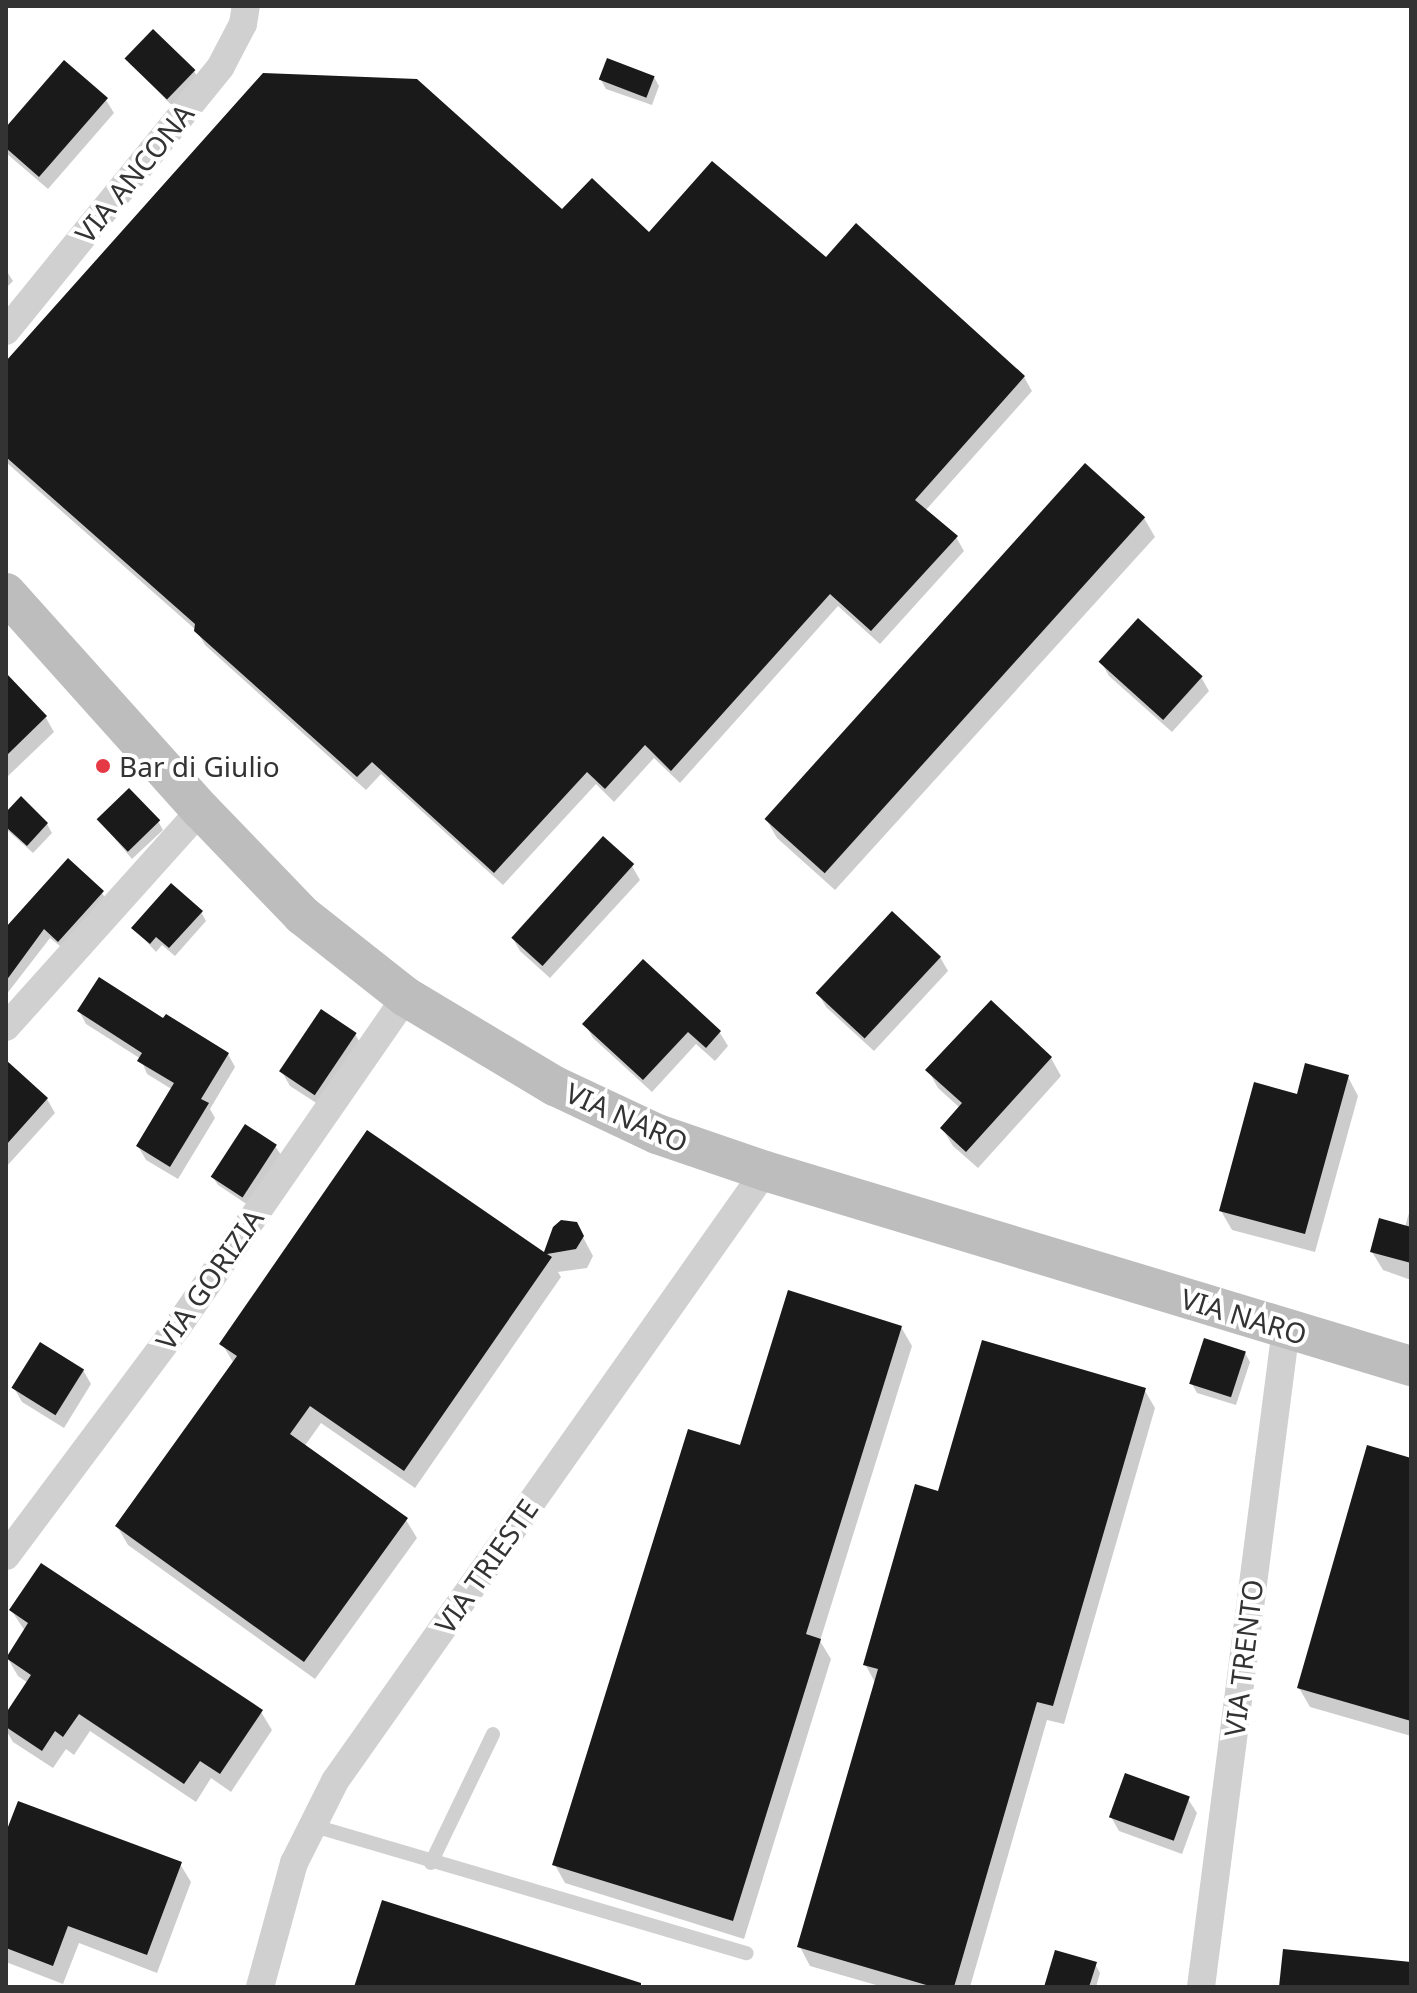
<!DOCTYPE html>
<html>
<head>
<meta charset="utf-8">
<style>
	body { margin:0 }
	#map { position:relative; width:1417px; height:1993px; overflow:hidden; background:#fff; font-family:"Noto Sans",sans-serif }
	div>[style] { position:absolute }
	.shadow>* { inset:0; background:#0003 }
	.building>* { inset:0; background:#1a1a1a; transform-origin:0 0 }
	.lane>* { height:14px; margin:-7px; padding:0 7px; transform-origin:7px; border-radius:7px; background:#d0d0d0 }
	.street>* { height:28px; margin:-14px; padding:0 14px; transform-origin:14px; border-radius:14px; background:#d0d0d0 }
	.secondary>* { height:40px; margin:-20px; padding:0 20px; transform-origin:20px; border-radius:20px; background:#bdbdbd }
	.dots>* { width:22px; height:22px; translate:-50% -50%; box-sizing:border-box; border:4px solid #fff; border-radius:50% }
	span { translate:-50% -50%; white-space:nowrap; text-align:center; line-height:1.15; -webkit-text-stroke:8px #fff; paint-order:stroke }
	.street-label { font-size:28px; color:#333 }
	.poi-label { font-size:28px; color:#333 }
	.left { translate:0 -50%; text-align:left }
	.frame { position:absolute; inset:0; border:8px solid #333; pointer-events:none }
</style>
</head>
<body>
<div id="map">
	<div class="shadow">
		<i style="clip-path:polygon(127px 59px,194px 71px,199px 80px,175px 109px)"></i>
		<i style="clip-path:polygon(654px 77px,659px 86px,652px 105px,606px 89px,601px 80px)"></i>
		<i style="clip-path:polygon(106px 100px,114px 113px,48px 189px,6px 153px,6px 130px)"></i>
		<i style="clip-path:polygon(562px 212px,649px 235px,826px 260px,1024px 377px,1032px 391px,925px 511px,956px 537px,964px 551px,880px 644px,838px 606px,680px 783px,654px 758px,614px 802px,596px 784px,503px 885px,381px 774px,366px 790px,205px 645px,196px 630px,6px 462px,6px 364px)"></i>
		<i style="clip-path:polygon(6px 270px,13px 281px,6px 288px)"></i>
		<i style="clip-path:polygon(1144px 518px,1155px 537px,835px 890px,777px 838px,766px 819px)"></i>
		<i style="clip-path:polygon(1101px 662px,1201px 677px,1209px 691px,1172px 732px,1109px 676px)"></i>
		<i style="clip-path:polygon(6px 676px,46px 718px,54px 732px,8px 776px)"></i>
		<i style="clip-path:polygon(6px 815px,47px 824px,52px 833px,33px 853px,6px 829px)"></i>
		<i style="clip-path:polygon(99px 820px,158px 821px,163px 830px,132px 859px)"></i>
		<i style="clip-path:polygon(632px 866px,640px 880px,550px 978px,520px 951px,512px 937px)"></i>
		<i style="clip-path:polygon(102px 893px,108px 903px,65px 950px,50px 938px,6px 995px,6px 930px)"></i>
		<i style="clip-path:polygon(201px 912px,206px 921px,175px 956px,162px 945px,156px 952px,134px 928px)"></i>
		<i style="clip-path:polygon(940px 957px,948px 971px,874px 1051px,826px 1007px,818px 993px)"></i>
		<i style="clip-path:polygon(643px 961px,720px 1033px,728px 1046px,715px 1061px,696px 1044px,652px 1092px,593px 1038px,585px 1024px)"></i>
		<i style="clip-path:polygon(79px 1011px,164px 1020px,228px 1054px,235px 1067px,210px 1109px,215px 1118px,178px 1179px,146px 1160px,138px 1146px,173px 1090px,147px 1074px,141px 1059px,86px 1024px)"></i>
		<i style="clip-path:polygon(355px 1034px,363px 1048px,324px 1108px,290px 1086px,282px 1072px)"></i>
		<i style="clip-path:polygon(1051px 1058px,1061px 1076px,978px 1168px,953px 1146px,942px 1128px,960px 1108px,938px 1088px,928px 1070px)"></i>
		<i style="clip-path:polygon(6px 1076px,47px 1099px,55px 1113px,6px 1167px)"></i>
		<i style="clip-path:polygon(1348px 1077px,1358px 1096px,1315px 1252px,1232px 1230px,1221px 1211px)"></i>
		<i style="clip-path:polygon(275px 1146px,281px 1155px,248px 1205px,218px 1185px,212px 1176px)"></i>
		<i style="clip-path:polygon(1411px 1206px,1411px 1280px,1383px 1270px,1372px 1252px,1405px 1227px)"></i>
		<i style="clip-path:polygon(576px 1224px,593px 1256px,587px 1268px,558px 1272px,561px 1277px,415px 1488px,321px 1423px,304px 1447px,406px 1520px,417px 1538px,315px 1679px,128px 1545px,117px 1526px,233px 1362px,222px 1344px,545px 1255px)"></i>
		<i style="clip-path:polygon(901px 1327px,912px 1346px,820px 1641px,831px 1659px,744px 1939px,565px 1883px,555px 1865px,741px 1448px)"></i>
		<i style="clip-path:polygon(1245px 1353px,1250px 1362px,1236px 1405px,1197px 1393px,1192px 1384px)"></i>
		<i style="clip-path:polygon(83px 1370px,91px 1384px,64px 1428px,22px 1402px,14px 1388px)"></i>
		<i style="clip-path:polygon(1144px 1389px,1155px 1408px,1064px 1724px,1047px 1720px,970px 1987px,883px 1987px,810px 1966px,800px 1947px,876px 1684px,865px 1664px,939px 1493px)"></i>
		<i style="clip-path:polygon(1411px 1460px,1411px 1736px,1310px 1707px,1299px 1688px)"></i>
		<i style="clip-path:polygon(11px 1610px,261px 1712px,272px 1730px,231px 1792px,211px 1778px,196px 1802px,90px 1731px,74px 1755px,66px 1749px,53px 1768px,13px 1742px,6px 1730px,6px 1716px,28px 1683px,18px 1676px,7px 1657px,25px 1631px)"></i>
		<i style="clip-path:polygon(1188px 1799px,1197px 1813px,1182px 1854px,1119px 1831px,1111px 1817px)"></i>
		<i style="clip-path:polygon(6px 1838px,180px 1864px,191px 1882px,157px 1973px,79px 1943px,63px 1984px,6px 1962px)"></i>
		<i style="clip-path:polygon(1095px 1964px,1100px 1973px,1096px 1987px,1047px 1987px)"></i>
	</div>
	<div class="building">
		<i style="left:153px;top:29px;width:59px;height:41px;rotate:44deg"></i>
		<i style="left:607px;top:58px;width:51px;height:23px;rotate:21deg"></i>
		<i style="clip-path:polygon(64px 60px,108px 98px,39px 177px,6px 148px,6px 127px)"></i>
		<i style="clip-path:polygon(263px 73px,417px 79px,562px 209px,592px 178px,649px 232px,712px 161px,826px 257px,856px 223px,1025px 376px,915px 500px,958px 536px,871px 631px,830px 594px,671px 771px,645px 745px,605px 789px,587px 772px,494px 873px,372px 762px,357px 777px,194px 631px,195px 624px,6px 457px,6px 361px)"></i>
		<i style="left:1085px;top:463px;width:81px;height:479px;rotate:42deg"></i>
		<i style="left:1138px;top:618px;width:87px;height:59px;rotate:42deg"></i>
		<i style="clip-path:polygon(6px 673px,47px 716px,6px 756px)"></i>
		<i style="left:129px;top:788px;width:45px;height:45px;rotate:46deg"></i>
		<i style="clip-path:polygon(21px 796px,48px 823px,27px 846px,6px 827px,6px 812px)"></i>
		<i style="left:603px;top:836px;width:42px;height:137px;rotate:42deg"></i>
		<i style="clip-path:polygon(68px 858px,104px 891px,58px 942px,44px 929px,6px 981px,6px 927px)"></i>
		<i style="clip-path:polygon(171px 883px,203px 911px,169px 948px,156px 937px,150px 944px,131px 928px)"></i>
		<i style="left:892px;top:911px;width:67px;height:112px;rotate:43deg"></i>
		<i style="clip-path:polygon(643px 959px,721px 1031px,706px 1048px,688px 1032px,643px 1080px,582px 1024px)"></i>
		<i style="clip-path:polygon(99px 977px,163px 1018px,166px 1014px,229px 1053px,201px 1099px,209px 1103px,170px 1167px,136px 1146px,174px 1083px,137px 1061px,142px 1053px,77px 1011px)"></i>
		<i style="clip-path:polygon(991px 1000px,1052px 1057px,966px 1152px,940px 1128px,962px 1103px,925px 1070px)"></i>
		<i style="left:321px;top:1009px;width:43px;height:75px;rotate:34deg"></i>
		<i style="clip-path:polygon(6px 1060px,48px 1098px,6px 1145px)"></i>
		<i style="clip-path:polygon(1305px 1063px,1349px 1075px,1305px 1234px,1219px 1211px,1254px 1082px,1297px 1094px)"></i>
		<i style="left:245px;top:1124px;width:38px;height:63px;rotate:33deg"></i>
		<i style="clip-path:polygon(367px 1130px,544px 1252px,553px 1227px,561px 1220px,577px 1222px,584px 1236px,576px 1249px,547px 1254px,552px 1257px,404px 1471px,310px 1406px,290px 1434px,408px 1518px,304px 1662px,115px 1526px,237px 1356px,219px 1344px)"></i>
		<i style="clip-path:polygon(1379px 1218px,1411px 1227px,1411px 1263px,1370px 1252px)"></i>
		<i style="clip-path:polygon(788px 1290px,902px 1326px,806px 1634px,821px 1639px,733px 1921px,552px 1865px,688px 1429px,740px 1445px)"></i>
		<i style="left:1204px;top:1338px;width:44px;height:48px;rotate:18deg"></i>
		<i style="clip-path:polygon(982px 1340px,1146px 1388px,1053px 1706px,1037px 1702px,954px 1987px,933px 1987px,797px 1947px,878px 1669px,863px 1665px,915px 1484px,938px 1491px)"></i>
		<i style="left:40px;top:1342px;width:52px;height:54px;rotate:32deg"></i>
		<i style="clip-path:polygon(1367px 1445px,1411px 1458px,1411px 1721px,1297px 1688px)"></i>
		<i style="clip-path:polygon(41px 1563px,263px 1710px,220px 1774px,200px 1761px,184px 1784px,79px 1714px,63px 1737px,55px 1731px,42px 1751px,6px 1727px,6px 1713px,31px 1675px,6px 1658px,28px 1623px,9px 1610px)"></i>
		<i style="left:1125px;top:1773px;width:69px;height:47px;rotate:20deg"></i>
		<i style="clip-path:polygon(18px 1801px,182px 1862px,147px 1955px,68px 1926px,53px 1966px,6px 1948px,6px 1832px)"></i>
		<i style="clip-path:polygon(382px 1900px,641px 1983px,641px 1987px,354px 1987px)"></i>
		<i style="clip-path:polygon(1283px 1949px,1411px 1962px,1411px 1987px,1279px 1987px)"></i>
		<i style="clip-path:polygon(1055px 1950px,1097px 1962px,1089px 1987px,1044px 1987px)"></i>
	</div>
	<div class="lane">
		<i style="left:311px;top:1825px;width:454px;rotate:16.4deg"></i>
		<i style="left:431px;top:1863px;width:143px;rotate:-64.3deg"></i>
	</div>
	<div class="street">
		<i style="left:6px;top:331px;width:341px;rotate:-50.9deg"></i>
		<i style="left:221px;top:66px;width:47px;rotate:-62.4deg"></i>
		<i style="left:243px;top:24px;width:18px;rotate:-81deg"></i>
		<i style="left:6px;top:1027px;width:292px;rotate:-48.1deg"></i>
		<i style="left:6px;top:1556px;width:287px;rotate:-53.2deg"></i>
		<i style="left:178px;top:1326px;width:400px;rotate:-55.3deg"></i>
		<i style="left:260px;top:1987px;width:129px;rotate:-74.7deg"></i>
		<i style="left:294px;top:1863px;width:92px;rotate:-63.4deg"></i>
		<i style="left:335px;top:1781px;width:746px;rotate:-54.82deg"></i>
		<i style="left:1201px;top:1987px;width:664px;rotate:-82.65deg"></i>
	</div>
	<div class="secondary">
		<i style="left:6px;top:593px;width:292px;rotate:48.1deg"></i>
		<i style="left:201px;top:810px;width:146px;rotate:46.1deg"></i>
		<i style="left:302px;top:915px;width:132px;rotate:38.3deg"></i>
		<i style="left:406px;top:997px;width:174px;rotate:30.9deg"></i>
		<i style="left:555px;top:1086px;width:113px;rotate:25.2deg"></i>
		<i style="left:657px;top:1134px;width:114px;rotate:18.9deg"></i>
		<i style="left:765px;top:1171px;width:675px;rotate:16.8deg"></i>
	</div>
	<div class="dots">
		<i style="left:103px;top:766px;background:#e63946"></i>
	</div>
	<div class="street-label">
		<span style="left:134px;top:173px;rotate:-51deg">VIA ANCONA</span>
		<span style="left:627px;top:1117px;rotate:24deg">VIA NARO</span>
		<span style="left:209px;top:1279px;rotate:-55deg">VIA GORIZIA</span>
		<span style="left:1244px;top:1316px;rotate:17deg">VIA NARO</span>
		<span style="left:486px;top:1566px;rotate:-55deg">VIA TRIESTE</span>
		<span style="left:1243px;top:1658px;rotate:-83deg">VIA TRENTO</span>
	</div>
	<div class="poi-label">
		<span class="left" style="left:119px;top:766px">Bar di Giulio</span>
	</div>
	<div class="frame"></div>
</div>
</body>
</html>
